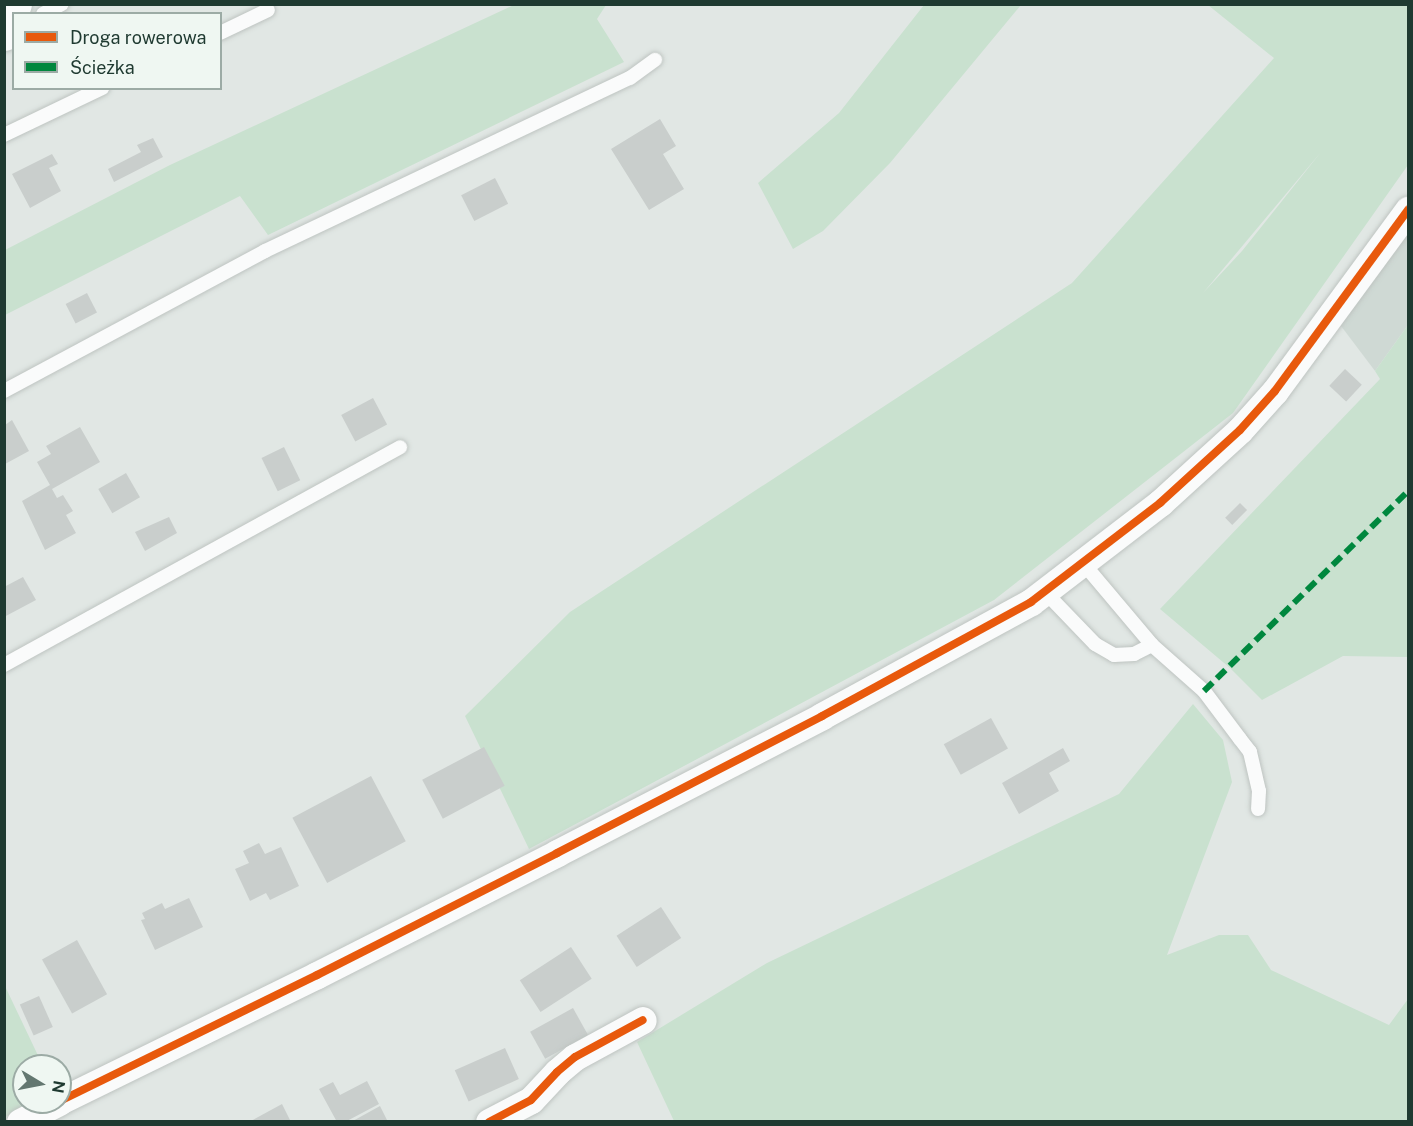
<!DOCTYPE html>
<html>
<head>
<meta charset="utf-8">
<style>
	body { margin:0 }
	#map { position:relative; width:1413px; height:1126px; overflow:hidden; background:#e1e7e4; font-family:"Public Sans",sans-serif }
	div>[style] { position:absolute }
	.built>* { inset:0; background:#cfd9d4 }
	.green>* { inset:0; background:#c9e1cf }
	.building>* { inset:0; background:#c9cecc; transform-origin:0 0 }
	.roads { filter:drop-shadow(0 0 2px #bec4c1) drop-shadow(0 0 2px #bec4c1) }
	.lane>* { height:14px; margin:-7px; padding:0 7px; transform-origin:7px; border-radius:7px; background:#fafbfb }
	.street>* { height:27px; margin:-13.5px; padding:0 13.5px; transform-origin:13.5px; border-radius:13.5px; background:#fafbfb }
	.secondary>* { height:33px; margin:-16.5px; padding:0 16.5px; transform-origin:16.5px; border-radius:16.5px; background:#fafbfb }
	.quiet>* { height:6px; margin-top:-3px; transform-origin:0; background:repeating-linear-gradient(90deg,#00873e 0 12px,transparent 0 18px) }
	.cycleway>* { height:8px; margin:-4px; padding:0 4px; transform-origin:4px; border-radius:4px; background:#e8590c }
	span { translate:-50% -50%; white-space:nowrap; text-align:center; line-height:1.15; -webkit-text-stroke:5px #eff7f2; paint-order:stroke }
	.frame { position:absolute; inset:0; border:6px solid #1f3a31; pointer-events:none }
	.legend { position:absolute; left:12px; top:12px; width:210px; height:78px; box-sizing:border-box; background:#eff7f2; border:2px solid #9caba5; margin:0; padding:8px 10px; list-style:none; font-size:18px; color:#1f3a31 }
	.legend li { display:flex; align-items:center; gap:12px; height:30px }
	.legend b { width:30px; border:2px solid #9caba5 }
	.north { position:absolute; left:12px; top:1054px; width:60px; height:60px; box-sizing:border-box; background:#eff7f2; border:2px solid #9caba5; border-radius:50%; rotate:100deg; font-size:16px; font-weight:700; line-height:24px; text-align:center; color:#1f3a31 }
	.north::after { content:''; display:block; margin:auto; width:21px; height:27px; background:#637770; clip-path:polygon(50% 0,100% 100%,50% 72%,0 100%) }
</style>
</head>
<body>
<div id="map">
	<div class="built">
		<i style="clip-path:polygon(1408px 225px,1408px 325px,1375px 371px,1338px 322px)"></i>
	</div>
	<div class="green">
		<i style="clip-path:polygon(514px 5px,606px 5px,597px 19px,624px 62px,268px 235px,240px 196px,5px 315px,5px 250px,170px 165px)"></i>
		<i style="clip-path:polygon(924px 5px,1021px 5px,890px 163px,823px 231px,793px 249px,758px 183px,839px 113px)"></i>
		<i style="clip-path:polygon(evenodd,1208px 5px,1408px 5px,1408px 165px,1233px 413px,994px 600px,529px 849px,465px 716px,570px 612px,1072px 283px,1274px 58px,1208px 5px,1321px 152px,1242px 251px,1203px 293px,1321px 152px)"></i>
		<i style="clip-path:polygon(1408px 325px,1408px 657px,1343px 656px,1262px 700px,1230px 668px,1160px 609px,1380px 379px,1375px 371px)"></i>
		<i style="clip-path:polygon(1193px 704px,1223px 740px,1232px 782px,1167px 955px,1219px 935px,1248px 935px,1271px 970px,1389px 1025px,1408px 999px,1408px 1121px,674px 1121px,637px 1042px,767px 963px,1119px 794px)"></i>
		<i style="clip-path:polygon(4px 984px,43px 1066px,24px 1066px,24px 1102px,35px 1102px,5px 1117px)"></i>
	</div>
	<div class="building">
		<i style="clip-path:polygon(660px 119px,676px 146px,663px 154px,684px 189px,649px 210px,611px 149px)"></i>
		<i style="clip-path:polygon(153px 138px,163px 157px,114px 182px,108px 169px,141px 152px,137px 145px)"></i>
		<i style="clip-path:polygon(52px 154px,58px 164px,49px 168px,61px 191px,30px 208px,12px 174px)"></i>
		<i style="left:495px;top:178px;width:29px;height:38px;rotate:63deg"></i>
		<i style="left:87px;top:293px;width:22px;height:24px;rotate:63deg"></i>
		<i style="left:1345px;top:369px;width:23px;height:23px;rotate:43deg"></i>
		<i style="left:373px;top:398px;width:30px;height:36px;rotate:62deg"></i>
		<i style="clip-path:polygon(12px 420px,29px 451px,5px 464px,5px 425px)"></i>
		<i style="clip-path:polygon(80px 427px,100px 462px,52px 489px,57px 498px,63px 495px,73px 511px,66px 515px,76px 533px,45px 550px,22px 501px,50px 485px,37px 462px,51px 454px,46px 446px)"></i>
		<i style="left:284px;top:447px;width:37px;height:25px;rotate:64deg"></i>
		<i style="left:126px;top:473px;width:28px;height:32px;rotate:60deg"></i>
		<i style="left:1240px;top:503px;width:10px;height:21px;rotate:45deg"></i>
		<i style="clip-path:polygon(169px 517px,177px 533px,145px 551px,135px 532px)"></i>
		<i style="clip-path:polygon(23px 577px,36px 600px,4px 617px,4px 587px)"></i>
		<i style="left:991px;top:718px;width:35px;height:54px;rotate:61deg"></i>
		<i style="left:484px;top:747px;width:44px;height:70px;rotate:62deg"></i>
		<i style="clip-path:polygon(1063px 748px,1070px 761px,1049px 773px,1059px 791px,1019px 814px,1002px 783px)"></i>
		<i style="left:371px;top:776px;width:74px;height:89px;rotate:62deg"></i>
		<i style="clip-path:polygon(259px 843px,265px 854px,281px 847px,299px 886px,270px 900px,266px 893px,250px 901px,235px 869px,249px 863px,243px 851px)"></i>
		<i style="clip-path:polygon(189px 898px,203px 927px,155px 950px,141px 920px,145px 919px,142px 913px,162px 903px,165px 909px)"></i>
		<i style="left:661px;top:907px;width:37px;height:53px;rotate:57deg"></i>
		<i style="left:77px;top:940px;width:62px;height:40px;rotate:61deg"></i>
		<i style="left:571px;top:947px;width:38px;height:61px;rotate:57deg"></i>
		<i style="left:39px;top:996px;width:34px;height:21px;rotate:66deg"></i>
		<i style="left:573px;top:1008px;width:31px;height:49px;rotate:61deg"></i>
		<i style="left:505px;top:1048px;width:34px;height:55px;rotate:66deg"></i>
		<i style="clip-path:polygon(367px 1081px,379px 1104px,345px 1122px,337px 1122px,319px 1089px,333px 1082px,340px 1095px)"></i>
		<i style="clip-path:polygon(282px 1104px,291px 1122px,249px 1122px)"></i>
		<i style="clip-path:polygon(380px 1106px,388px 1122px,351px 1122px)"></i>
	</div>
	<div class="roads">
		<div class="lane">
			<i style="left:43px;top:14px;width:21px;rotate:-28deg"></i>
			<i style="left:220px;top:33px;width:53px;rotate:-25.6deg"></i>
			<i style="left:4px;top:135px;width:109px;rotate:-25.6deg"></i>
			<i style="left:4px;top:391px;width:296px;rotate:-28.2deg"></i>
			<i style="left:265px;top:251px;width:404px;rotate:-25.4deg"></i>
			<i style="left:630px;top:78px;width:31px;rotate:-36deg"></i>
			<i style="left:1083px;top:563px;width:107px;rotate:49.9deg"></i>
			<i style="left:1152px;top:645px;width:69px;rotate:41.5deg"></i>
			<i style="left:1204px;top:691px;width:60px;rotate:53.1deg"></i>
			<i style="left:1240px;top:739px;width:16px;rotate:52deg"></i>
			<i style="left:1250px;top:752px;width:40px;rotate:77deg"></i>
			<i style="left:1259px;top:791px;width:18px;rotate:93deg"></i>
			<i style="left:1045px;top:592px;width:72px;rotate:46.1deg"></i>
			<i style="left:1095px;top:644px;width:22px;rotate:30deg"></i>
			<i style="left:1114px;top:655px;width:20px;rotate:-3deg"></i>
			<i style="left:1134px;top:654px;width:20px;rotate:-27deg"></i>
			<i style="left:4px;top:665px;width:452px;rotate:-28.8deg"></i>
		</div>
		<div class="street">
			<i style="left:60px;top:1101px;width:286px;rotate:-26.1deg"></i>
			<i style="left:317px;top:975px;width:269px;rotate:-26.9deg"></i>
			<i style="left:557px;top:853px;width:298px;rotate:-27.3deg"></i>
			<i style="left:822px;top:716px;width:238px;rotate:-28.6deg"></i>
			<i style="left:1031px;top:602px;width:163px;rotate:-37.5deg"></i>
			<i style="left:1160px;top:503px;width:108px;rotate:-42.4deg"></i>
			<i style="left:1240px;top:430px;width:52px;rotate:-48.1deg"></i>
			<i style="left:1275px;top:391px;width:225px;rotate:-53.7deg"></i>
			<i style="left:20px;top:1122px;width:44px;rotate:-27.1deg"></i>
			<i style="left:489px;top:1122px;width:47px;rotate:-27.6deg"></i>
			<i style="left:531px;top:1100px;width:38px;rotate:-47deg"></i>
			<i style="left:557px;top:1072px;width:23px;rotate:-40deg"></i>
			<i style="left:575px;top:1057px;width:77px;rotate:-28.6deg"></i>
		</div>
		<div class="secondary">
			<i style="left:4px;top:34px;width:32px;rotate:-70deg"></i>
		</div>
	</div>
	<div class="quiet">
		<i style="left:1204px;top:691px;width:286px;rotate:-44.4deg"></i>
	</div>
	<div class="cycleway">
		<i style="left:60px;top:1101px;width:286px;rotate:-26.1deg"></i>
		<i style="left:317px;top:975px;width:269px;rotate:-26.9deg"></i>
		<i style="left:557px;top:853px;width:298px;rotate:-27.3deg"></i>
		<i style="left:822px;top:716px;width:238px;rotate:-28.6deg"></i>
		<i style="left:1031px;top:602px;width:163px;rotate:-37.5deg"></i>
		<i style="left:1160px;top:503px;width:108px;rotate:-42.4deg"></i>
		<i style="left:1240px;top:430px;width:52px;rotate:-48.1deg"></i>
		<i style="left:1275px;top:391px;width:225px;rotate:-53.7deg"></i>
		<i style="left:489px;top:1122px;width:47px;rotate:-27.6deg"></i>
		<i style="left:531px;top:1100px;width:38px;rotate:-47deg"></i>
		<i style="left:557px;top:1072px;width:23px;rotate:-40deg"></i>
		<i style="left:575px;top:1057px;width:77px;rotate:-28.6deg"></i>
	</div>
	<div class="frame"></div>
	<ul class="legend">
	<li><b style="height:8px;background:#e8590c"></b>Droga rowerowa</li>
	<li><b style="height:8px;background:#00873e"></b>Ścieżka</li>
	</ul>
	<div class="north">N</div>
</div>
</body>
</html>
